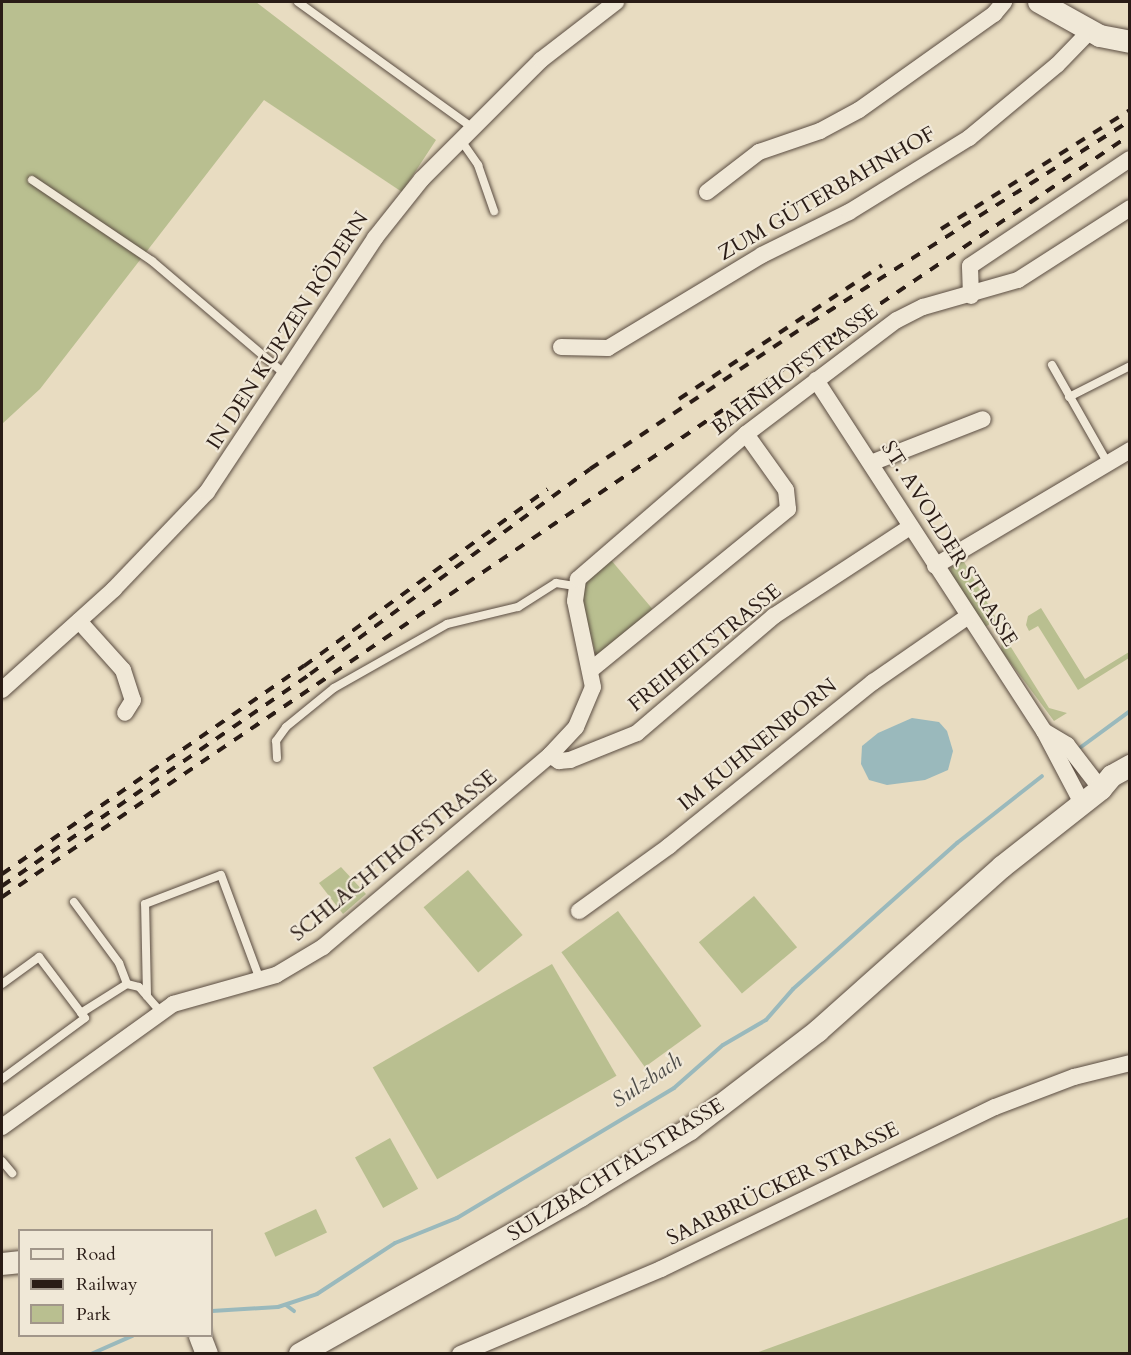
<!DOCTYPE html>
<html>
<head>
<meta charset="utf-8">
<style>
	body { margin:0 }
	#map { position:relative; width:1131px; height:1355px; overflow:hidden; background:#e8dcc1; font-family:Cardo,serif }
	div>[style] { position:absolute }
	.green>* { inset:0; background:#b9bf90; transform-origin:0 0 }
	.water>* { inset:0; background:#9ab9bc }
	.stream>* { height:4px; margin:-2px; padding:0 2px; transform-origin:2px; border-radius:2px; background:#9ab9bc }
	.roads { filter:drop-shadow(0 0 2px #5a4c41) drop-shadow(0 0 2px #5a4c41) }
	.lane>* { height:8px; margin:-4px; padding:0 4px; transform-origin:4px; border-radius:4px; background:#f0e8d7 }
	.street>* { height:16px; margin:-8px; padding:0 8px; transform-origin:8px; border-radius:8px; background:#f0e8d7 }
	.secondary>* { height:22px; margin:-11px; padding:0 11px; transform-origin:11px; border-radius:11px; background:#f0e8d7 }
	.rail>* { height:4px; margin-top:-2px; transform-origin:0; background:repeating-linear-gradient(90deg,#2a1c16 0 10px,transparent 0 20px) }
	span { translate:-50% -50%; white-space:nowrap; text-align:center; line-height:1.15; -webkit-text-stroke:4.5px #f0e8d7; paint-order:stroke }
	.street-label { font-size:21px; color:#2a1c16 }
	.water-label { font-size:22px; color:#4c4b48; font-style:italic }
	.frame { position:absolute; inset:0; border:3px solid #2a1c16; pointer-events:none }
	.legend { position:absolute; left:18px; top:1229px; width:195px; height:108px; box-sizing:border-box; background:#f0e8d7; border:2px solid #a1968a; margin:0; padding:8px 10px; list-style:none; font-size:18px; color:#2a1c16 }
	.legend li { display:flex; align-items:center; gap:12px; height:30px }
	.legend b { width:30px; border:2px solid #a1968a }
</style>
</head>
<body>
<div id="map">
	<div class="green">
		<i style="clip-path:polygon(2px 2px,256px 2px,436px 140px,402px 192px,264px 100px,40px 389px,2px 424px)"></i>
		<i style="clip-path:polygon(611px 560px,655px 612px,597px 659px,582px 603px,583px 584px)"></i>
		<i style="clip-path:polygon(963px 560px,997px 620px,985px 627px,950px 574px,951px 567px)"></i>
		<i style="clip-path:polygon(1041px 608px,1085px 679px,1129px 652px,1129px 658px,1078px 690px,1038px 626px,1029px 631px,1026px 625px,1028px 616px)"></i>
		<i style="clip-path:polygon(1013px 633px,1017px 639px,1009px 644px,1049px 708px,1067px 713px,1054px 721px,1001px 650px,1002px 641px)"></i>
		<i style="clip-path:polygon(341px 867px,366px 894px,343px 914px,319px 883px)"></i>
		<i style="left:468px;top:870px;width:85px;height:58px;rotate:50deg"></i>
		<i style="left:754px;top:896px;width:67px;height:72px;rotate:50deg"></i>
		<i style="left:618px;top:911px;width:142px;height:70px;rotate:54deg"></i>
		<i style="left:552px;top:964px;width:129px;height:207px;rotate:60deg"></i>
		<i style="left:390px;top:1138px;width:58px;height:40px;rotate:61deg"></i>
		<i style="left:316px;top:1209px;width:26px;height:57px;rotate:65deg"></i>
		<i style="clip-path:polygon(1129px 1217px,1129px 1353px,756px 1353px,1089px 1232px)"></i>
	</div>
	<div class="water">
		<i style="clip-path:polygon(912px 718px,939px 722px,947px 731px,953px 751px,948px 770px,925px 780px,887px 785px,869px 780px,861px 764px,862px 746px,878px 733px)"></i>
	</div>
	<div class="stream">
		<i style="left:1081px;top:747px;width:61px;rotate:-36.3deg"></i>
		<i style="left:286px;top:1305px;width:10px;rotate:37deg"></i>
		<i style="left:212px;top:1311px;width:66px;rotate:-3.5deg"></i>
		<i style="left:278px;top:1307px;width:41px;rotate:-18.4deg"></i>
		<i style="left:317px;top:1294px;width:93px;rotate:-33.2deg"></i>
		<i style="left:395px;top:1243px;width:67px;rotate:-22deg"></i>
		<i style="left:457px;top:1218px;width:253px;rotate:-30.9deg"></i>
		<i style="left:674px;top:1088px;width:65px;rotate:-41.3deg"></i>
		<i style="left:723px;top:1045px;width:50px;rotate:-30.2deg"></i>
		<i style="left:766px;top:1020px;width:41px;rotate:-48.9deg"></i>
		<i style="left:793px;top:989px;width:220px;rotate:-41.7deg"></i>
		<i style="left:957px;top:843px;width:108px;rotate:-38.2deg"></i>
		<i style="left:91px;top:1354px;width:45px;rotate:-23.7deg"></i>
	</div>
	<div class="roads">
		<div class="lane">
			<i style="left:298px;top:2px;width:213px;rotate:35.8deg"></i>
			<i style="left:460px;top:139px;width:32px;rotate:55deg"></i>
			<i style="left:478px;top:165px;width:49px;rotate:70.8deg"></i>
			<i style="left:32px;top:180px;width:145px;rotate:34deg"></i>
			<i style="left:152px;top:261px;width:176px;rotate:40.4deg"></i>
			<i style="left:1052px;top:365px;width:112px;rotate:60.4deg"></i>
			<i style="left:1069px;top:397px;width:68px;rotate:-26.9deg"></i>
			<i style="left:277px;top:758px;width:17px;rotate:-93deg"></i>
			<i style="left:276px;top:741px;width:17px;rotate:-54deg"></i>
			<i style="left:286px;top:727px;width:62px;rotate:-39.1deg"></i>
			<i style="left:334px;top:688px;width:130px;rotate:-29.5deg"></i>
			<i style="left:447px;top:624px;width:73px;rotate:-13.5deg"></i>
			<i style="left:518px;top:607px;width:45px;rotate:-32.3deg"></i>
			<i style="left:556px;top:583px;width:19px;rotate:9deg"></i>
			<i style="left:74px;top:902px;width:76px;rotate:53.6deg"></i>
			<i style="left:119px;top:963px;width:22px;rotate:69deg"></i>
			<i style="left:127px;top:984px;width:12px;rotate:14deg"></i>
			<i style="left:139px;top:987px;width:33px;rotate:49deg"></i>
			<i style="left:2px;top:984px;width:46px;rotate:-36.1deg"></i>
			<i style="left:39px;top:957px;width:76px;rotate:53deg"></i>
			<i style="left:85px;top:1018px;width:103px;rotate:143.7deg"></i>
			<i style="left:147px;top:996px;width:92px;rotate:-91.2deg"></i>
			<i style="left:145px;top:904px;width:81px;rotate:-20.9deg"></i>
			<i style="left:221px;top:875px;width:112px;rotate:69.6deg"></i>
			<i style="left:81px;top:1013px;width:54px;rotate:-32.2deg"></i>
			<i style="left:2px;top:1161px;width:16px;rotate:50deg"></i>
		</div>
		<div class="street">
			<i style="left:707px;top:192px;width:66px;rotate:-37.6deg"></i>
			<i style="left:759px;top:152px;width:65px;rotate:-19deg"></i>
			<i style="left:820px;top:131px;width:44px;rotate:-28.3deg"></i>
			<i style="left:859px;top:110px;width:166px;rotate:-35.4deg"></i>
			<i style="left:994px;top:14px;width:16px;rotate:-50deg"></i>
			<i style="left:971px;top:296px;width:30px;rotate:-92deg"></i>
			<i style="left:970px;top:266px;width:192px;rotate:-33.8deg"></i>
			<i style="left:561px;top:347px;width:47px;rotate:1.2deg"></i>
			<i style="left:608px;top:348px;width:180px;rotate:-31.1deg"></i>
			<i style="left:762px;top:255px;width:97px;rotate:-26.3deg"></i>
			<i style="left:849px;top:212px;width:141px;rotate:-31.7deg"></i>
			<i style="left:969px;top:138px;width:114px;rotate:-39.7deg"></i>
			<i style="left:1057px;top:65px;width:47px;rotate:-45.9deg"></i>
			<i style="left:816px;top:380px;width:419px;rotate:57deg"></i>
			<i style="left:1044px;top:731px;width:81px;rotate:62.2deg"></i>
			<i style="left:871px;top:463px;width:120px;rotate:-21.4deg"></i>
			<i style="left:935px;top:566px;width:227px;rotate:-30.7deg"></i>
			<i style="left:79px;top:621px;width:66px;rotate:48.1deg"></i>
			<i style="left:123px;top:670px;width:32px;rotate:72deg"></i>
			<i style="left:133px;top:700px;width:15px;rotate:122deg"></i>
			<i style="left:592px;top:669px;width:253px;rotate:-39.2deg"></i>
			<i style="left:788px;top:509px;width:19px;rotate:-96deg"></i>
			<i style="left:786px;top:490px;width:69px;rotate:-125.5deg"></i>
			<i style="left:2px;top:690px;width:151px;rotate:-42deg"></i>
			<i style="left:114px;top:589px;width:134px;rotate:-46.2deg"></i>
			<i style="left:207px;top:492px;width:305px;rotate:-56.5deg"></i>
			<i style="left:375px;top:238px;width:75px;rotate:-51.5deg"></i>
			<i style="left:422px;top:179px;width:168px;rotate:-45deg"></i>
			<i style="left:541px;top:60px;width:95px;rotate:-37.7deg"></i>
			<i style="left:1044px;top:731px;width:27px;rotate:31deg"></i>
			<i style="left:1067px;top:745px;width:56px;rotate:52.3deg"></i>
			<i style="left:550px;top:755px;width:11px;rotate:34deg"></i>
			<i style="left:559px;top:761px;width:11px;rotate:-5deg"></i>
			<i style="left:570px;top:760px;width:72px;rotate:-21.9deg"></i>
			<i style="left:637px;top:733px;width:180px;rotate:-40.5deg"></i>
			<i style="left:774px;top:616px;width:163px;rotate:-33.2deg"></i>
			<i style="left:579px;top:911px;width:111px;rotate:-35.8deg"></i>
			<i style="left:669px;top:846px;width:262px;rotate:-38.8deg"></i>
			<i style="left:873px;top:682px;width:114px;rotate:-34.7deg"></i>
			<i style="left:2px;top:1127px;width:211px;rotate:-35.7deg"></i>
			<i style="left:173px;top:1004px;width:107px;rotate:-15.7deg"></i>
			<i style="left:276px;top:975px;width:55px;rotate:-30.8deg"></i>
			<i style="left:323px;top:947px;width:297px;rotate:-40.2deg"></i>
			<i style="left:550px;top:755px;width:38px;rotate:-47deg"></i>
			<i style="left:576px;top:727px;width:43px;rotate:-67deg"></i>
			<i style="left:593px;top:687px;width:88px;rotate:-101.8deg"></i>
			<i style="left:575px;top:601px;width:22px;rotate:-82deg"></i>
			<i style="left:578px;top:579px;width:222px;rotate:-40.8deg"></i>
			<i style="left:746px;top:434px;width:189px;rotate:-37.1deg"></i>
			<i style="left:897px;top:320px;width:29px;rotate:-27deg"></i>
			<i style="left:923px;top:307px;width:99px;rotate:-15.9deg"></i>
			<i style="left:1018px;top:280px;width:133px;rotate:-32.7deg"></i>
			<i style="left:460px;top:1354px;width:218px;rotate:-22.9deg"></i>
			<i style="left:661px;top:1269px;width:371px;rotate:-25.9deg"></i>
			<i style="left:995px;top:1107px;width:85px;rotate:-20.8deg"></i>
			<i style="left:1074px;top:1077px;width:58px;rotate:-14deg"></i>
		</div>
		<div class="secondary">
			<i style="left:1039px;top:2px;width:70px;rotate:29.1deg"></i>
			<i style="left:1100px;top:36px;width:31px;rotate:11deg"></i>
			<i style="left:2px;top:1264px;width:18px;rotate:-6deg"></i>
			<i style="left:200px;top:1336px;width:19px;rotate:69deg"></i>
			<i style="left:300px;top:1354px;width:322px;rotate:-29.4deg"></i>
			<i style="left:580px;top:1196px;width:129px;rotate:-31.3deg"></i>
			<i style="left:690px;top:1129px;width:161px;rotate:-37.4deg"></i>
			<i style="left:818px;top:1031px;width:246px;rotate:-41.7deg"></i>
			<i style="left:1002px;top:867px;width:126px;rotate:-38.2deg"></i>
			<i style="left:1101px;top:789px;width:17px;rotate:-50deg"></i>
			<i style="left:1112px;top:776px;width:21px;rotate:-29deg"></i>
		</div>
	</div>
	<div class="rail">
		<i style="left:941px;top:229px;width:223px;rotate:-32.2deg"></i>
		<i style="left:679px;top:399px;width:243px;rotate:-33.4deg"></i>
		<i style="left:2px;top:874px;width:367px;rotate:-34.6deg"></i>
		<i style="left:304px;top:666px;width:301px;rotate:-36deg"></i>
		<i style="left:2px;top:886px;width:374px;rotate:-34.5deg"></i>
		<i style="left:310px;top:674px;width:347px;rotate:-36.2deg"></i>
		<i style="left:590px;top:469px;width:264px;rotate:-33.6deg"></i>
		<i style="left:810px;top:323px;width:378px;rotate:-32.3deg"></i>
		<i style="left:2px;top:897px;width:1361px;rotate:-34.04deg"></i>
	</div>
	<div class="street-label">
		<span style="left:827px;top:194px;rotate:-30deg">ZUM GÜTERBAHNHOF</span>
		<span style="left:288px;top:331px;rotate:-57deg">IN DEN KURZEN RÖDERN</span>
		<span style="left:795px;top:370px;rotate:-37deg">BAHNHOFSTRASSE</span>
		<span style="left:949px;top:544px;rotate:58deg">ST. AVOLDER STRASSE</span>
		<span style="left:705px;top:648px;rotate:-39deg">FREIHEITSTRASSE</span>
		<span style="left:758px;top:745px;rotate:-39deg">IM KUHNENBORN</span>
		<span style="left:394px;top:856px;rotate:-39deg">SCHLACHTHOFSTRASSE</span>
		<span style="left:616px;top:1170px;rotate:-32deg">SULZBACHTALSTRASSE</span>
		<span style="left:783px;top:1184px;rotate:-26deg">SAARBRÜCKER STRASSE</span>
	</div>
	<div class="water-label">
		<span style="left:647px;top:1081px;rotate:-34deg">Sulzbach</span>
	</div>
	<div class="frame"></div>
	<ul class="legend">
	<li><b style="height:8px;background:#f0e8d7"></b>Road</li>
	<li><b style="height:8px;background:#2a1c16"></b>Railway</li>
	<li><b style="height:16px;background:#b9bf90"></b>Park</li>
	</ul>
</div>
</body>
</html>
